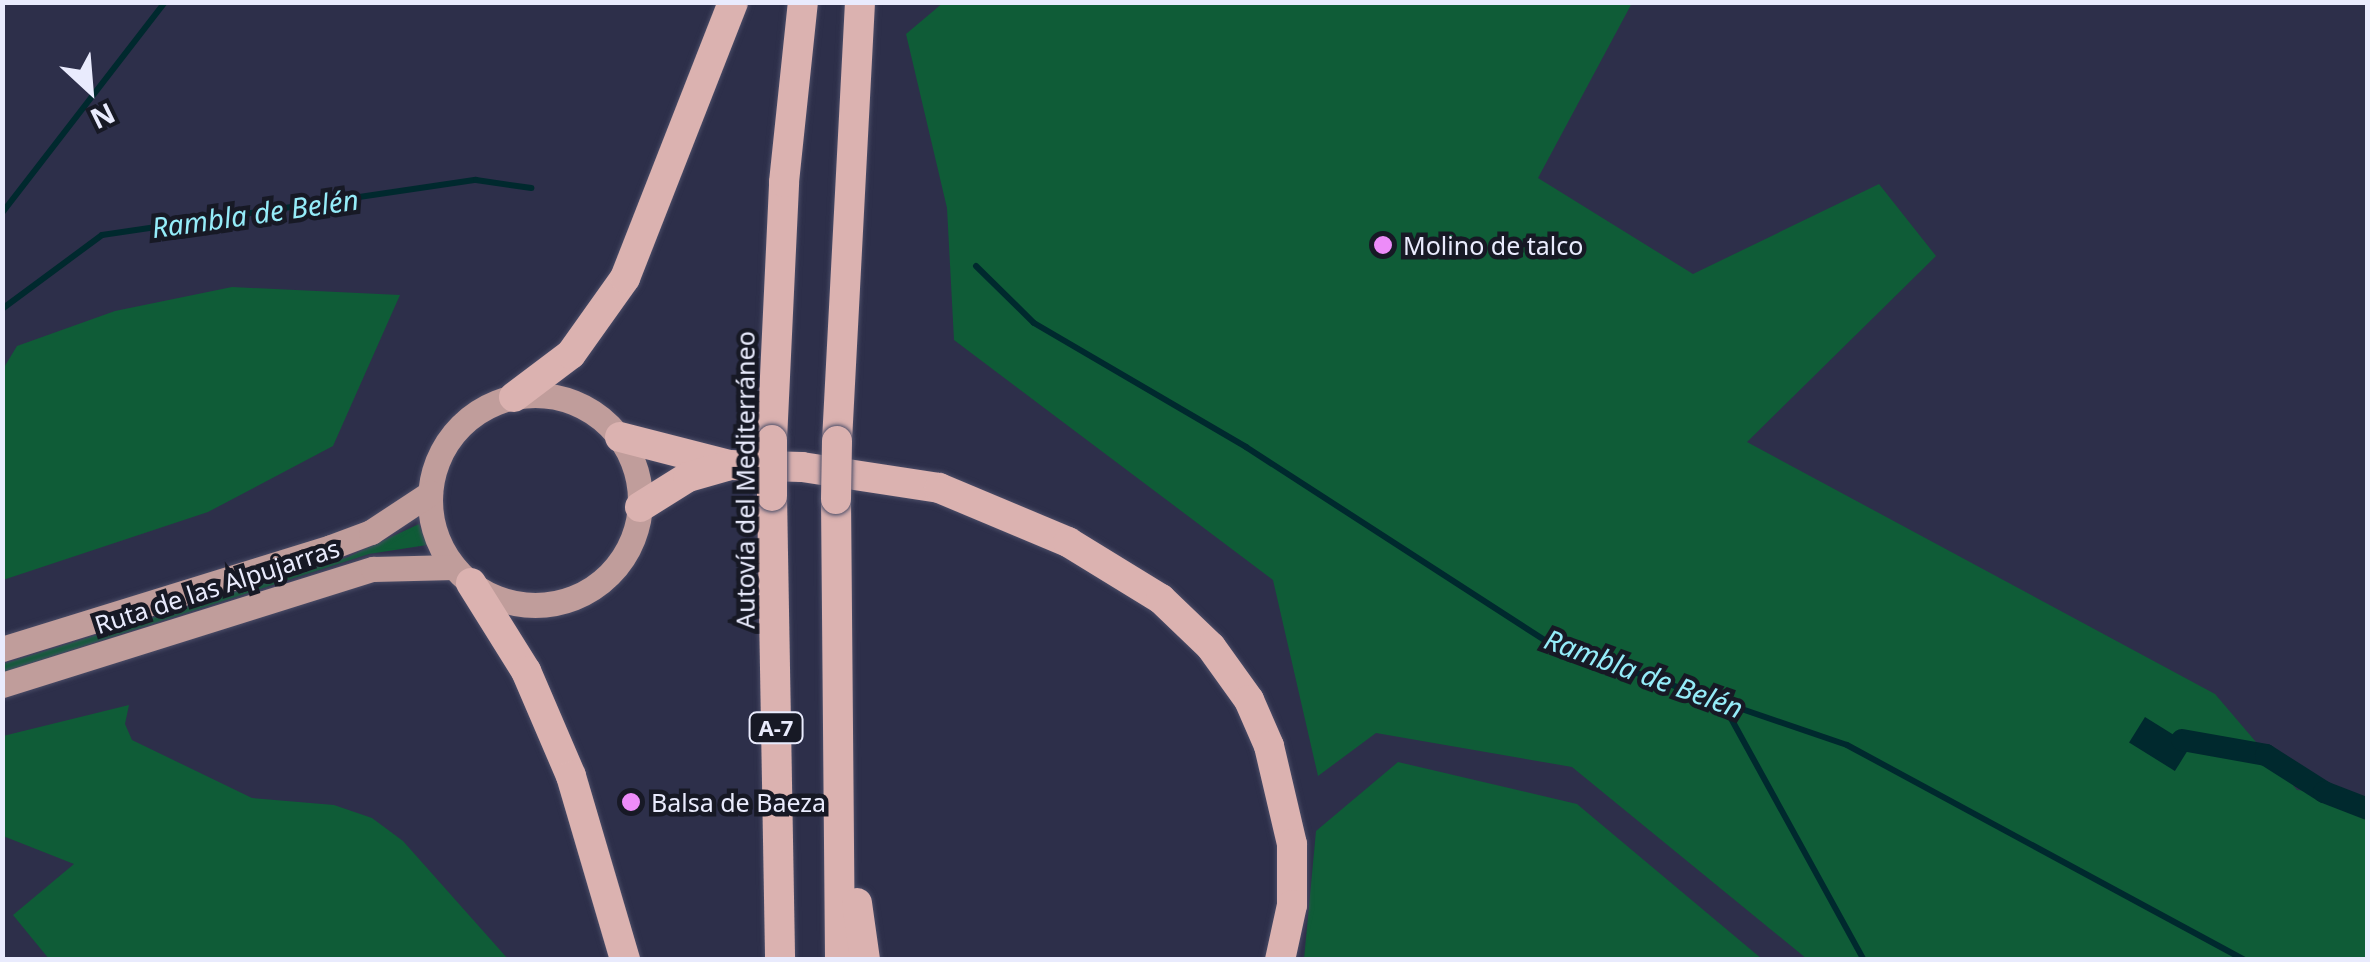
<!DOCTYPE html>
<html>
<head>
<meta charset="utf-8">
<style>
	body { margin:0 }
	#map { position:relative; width:2370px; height:962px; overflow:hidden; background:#2d2f4a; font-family:"Noto Sans",sans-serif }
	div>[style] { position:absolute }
	.green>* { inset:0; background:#0f5c37 }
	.water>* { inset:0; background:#00292e; transform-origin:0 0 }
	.stream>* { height:6px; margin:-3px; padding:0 3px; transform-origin:3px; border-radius:3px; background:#00292e }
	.canal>* { height:22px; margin:-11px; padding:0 11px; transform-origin:11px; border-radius:11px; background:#00292e }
	.roads { filter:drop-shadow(0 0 2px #4b4d67) drop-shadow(0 0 2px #4b4d67) }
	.major>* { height:25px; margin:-12.5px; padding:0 12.5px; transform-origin:12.5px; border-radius:12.5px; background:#c09d9b }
	.major>.ring { margin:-12.5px; padding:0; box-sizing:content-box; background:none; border:25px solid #c09d9b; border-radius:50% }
	.highway>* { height:30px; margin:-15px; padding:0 15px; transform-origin:15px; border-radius:15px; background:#dbb2b0 }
	.bridges { filter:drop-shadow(0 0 2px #4b4d67) drop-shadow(0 0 2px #4b4d67) }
	.highway-bridge>* { height:30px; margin:-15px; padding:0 15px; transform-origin:15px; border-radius:15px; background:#dbb2b0 }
	.dots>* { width:28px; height:28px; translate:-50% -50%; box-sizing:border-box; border:5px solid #171925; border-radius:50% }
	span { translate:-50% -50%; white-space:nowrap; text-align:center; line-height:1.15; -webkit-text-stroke:9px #171925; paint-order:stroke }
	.shield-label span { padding:2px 8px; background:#171925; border:2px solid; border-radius:8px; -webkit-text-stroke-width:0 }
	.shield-label { font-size:22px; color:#e9ebfd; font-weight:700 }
	.poi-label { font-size:25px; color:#e9ebfd }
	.left { translate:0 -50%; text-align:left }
	.street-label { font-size:25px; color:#e9ebfd }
	.water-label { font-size:28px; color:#95ecf9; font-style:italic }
	.frame { position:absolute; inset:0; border:5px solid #e9ebfd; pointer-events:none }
	.north { position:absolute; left:40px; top:40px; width:100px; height:100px; -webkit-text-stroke:8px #171925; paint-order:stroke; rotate:154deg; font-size:28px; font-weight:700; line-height:40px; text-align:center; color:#e9ebfd }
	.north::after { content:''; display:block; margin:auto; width:35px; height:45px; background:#e9ebfd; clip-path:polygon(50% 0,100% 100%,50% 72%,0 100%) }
</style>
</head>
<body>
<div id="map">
	<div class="green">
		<i style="clip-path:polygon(944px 2px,1632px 3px,1538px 178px,1693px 274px,1879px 184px,1936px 256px,1747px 442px,2215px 694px,2297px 790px,2367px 797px,2367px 959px,1807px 959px,1572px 767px,1376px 733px,1318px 776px,1273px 580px,954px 340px,947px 208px,906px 34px)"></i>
		<i style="clip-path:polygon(232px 287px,400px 295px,333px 446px,208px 512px,3px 580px,3px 369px,17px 346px,115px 311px)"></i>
		<i style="clip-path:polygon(419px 524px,427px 545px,369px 554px,3px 672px,3px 664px,348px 557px)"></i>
		<i style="clip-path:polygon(129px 705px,125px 724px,132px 740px,252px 798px,334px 805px,372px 818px,403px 841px,508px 959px,49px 959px,13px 915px,74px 864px,3px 836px,3px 736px)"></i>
		<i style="clip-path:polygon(1398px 762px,1577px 804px,1762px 959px,1304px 959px,1316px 831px)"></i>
	</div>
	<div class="water">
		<i style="left:2145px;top:717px;width:54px;height:30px;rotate:32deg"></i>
	</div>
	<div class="stream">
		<i style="left:2px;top:213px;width:267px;rotate:-52.3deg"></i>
		<i style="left:976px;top:266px;width:81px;rotate:44.5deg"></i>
		<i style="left:1034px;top:323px;width:246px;rotate:30.3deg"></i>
		<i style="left:1246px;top:447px;width:361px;rotate:32.9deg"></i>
		<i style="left:1549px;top:643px;width:315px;rotate:18.9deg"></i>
		<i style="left:1847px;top:745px;width:452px;rotate:28.4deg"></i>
		<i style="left:2px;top:309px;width:124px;rotate:-36.5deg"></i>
		<i style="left:102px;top:235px;width:378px;rotate:-8.4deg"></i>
		<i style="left:476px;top:180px;width:56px;rotate:8.3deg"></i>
		<i style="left:1722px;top:702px;width:294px;rotate:61.2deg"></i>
	</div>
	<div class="canal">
		<i style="left:2182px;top:740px;width:85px;rotate:10.1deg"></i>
		<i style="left:2266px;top:755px;width:69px;rotate:32.5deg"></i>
		<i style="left:2324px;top:792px;width:47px;rotate:21.1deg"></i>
	</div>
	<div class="roads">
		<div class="major">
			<i class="ring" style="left:430px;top:395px;width:185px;height:185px"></i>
			<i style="left:2px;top:649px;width:344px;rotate:-17.2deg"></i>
			<i style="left:331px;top:547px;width:43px;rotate:-20.6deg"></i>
			<i style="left:371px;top:532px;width:71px;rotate:-33.5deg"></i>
			<i style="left:2px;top:685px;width:389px;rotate:-17.4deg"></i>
			<i style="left:373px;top:569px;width:81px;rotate:-1.4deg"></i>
		</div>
		<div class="highway">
			<i style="left:514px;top:397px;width:71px;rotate:-37deg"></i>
			<i style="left:571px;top:354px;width:93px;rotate:-54.6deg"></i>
			<i style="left:625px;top:278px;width:296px;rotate:-68.6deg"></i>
			<i style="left:620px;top:437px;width:113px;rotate:14.4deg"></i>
			<i style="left:729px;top:465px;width:73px;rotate:1.6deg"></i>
			<i style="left:802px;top:467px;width:139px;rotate:8.7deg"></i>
			<i style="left:939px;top:488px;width:140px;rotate:22.7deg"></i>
			<i style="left:1068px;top:542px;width:109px;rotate:31.5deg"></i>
			<i style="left:1161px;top:599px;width:69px;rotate:43.8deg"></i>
			<i style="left:1211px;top:647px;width:65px;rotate:54.4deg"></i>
			<i style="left:1249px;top:700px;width:50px;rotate:66.5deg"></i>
			<i style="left:1269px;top:746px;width:101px;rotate:76.8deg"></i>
			<i style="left:1292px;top:844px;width:61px;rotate:90deg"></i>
			<i style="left:1292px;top:905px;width:56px;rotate:102.3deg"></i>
			<i style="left:772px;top:440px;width:258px;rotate:-87.3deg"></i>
			<i style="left:784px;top:182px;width:181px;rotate:-84deg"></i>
			<i style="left:837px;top:441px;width:440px;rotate:-87deg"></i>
			<i style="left:772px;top:496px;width:464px;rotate:89deg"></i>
			<i style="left:836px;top:499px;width:461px;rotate:89.5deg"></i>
			<i style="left:640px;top:507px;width:57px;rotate:-32deg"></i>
			<i style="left:688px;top:477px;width:41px;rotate:-15.8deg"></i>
			<i style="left:471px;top:583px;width:104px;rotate:58deg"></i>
			<i style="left:526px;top:671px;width:114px;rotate:66.8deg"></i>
			<i style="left:571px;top:776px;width:192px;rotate:73.6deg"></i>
			<i style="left:857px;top:903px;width:58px;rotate:82deg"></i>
		</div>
	</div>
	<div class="bridges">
		<div class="highway-bridge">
			<i style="left:772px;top:440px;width:56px;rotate:90deg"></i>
			<i style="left:836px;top:499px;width:58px;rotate:-89deg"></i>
		</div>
	</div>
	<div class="dots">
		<i style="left:1383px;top:245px;background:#ed8cf9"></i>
		<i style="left:631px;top:802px;background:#ed8cf9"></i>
	</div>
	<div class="shield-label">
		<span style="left:776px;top:728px">A-7</span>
	</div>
	<div class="poi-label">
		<span class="left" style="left:1403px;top:245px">Molino de talco</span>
		<span class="left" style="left:651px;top:802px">Balsa de Baeza</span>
	</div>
	<div class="street-label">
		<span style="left:745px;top:480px;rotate:-90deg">Autovía del Mediterráneo</span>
		<span style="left:217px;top:586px;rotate:-18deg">Ruta de las Alpujarras</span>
	</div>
	<div class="water-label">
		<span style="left:255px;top:213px;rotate:-8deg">Rambla de Belén</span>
		<span style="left:1644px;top:673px;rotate:20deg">Rambla de Belén</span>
	</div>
	<div class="frame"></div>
	<div class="north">N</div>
</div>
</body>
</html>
